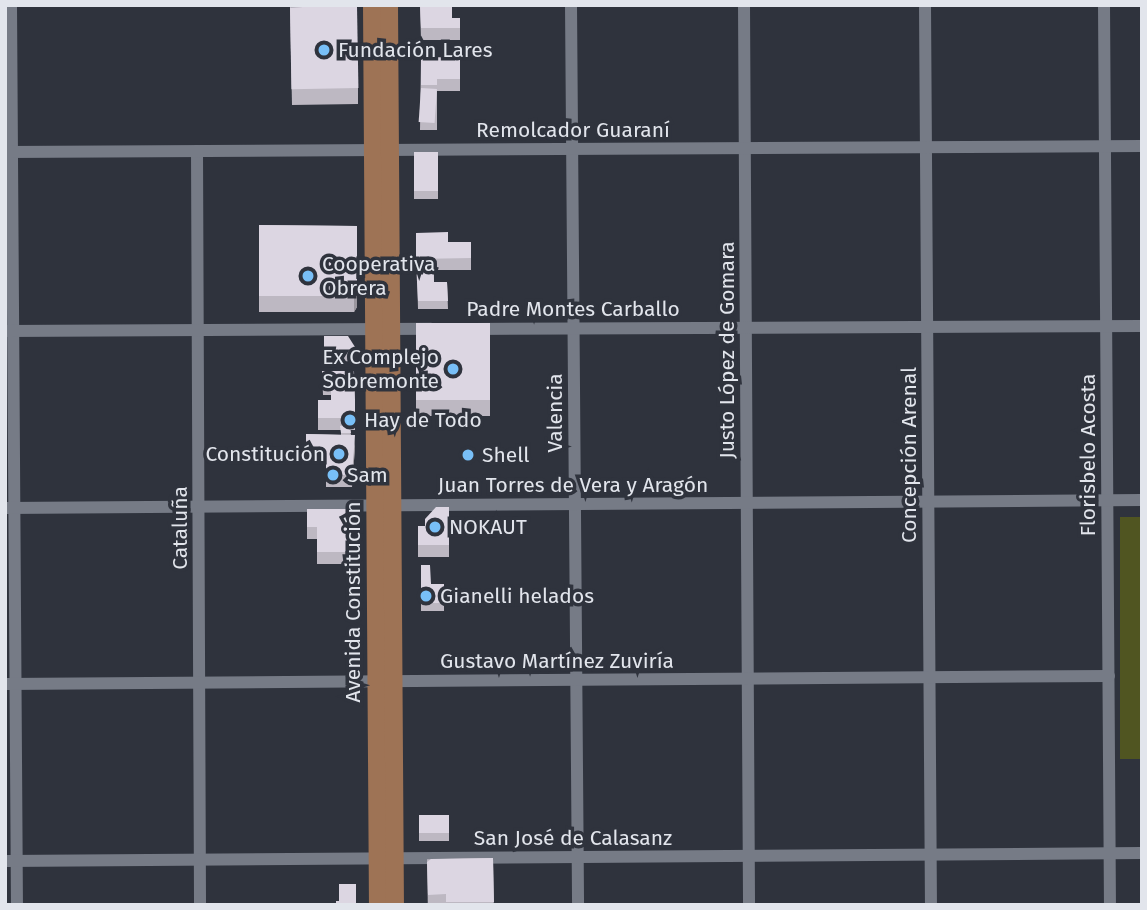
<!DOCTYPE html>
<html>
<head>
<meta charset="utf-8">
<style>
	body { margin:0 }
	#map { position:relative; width:1147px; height:910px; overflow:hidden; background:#2f333d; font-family:"Fira Sans",sans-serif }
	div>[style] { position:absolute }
	.green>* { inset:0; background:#505521; transform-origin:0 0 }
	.street>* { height:12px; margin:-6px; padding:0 6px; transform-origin:6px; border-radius:6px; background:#767b86 }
	.primary>* { height:18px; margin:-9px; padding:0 9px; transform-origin:9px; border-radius:9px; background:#9e7355 }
	.wall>* { inset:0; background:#bdb8c2; transform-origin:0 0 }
	.shaded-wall>* { inset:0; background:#9a969e }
	.building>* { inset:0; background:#dcd6e2; transform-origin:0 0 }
	.dots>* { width:19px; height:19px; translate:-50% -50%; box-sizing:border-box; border:4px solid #2f333d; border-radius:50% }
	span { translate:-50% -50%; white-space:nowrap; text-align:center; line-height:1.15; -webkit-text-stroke:7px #2f333d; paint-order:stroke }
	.poi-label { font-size:21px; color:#e2e5ec }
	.left { translate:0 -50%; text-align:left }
	.right { translate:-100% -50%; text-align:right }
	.street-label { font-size:21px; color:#e2e5ec }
	.frame { position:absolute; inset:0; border:7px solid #e2e5ec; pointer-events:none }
</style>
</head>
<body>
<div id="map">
	<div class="green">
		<i style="left:1120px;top:517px;width:22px;height:242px"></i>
	</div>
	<div class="street">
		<i style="left:11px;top:5px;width:900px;rotate:89.62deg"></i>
		<i style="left:571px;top:5px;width:900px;rotate:89.55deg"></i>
		<i style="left:744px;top:5px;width:900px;rotate:89.68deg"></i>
		<i style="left:925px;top:5px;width:900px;rotate:89.62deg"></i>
		<i style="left:1104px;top:5px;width:900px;rotate:89.62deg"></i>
		<i style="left:197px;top:151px;width:754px;rotate:89.77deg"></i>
		<i style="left:5px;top:152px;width:1137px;rotate:-0.3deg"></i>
		<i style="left:474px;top:329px;width:668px;rotate:-0.26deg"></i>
		<i style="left:5px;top:331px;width:426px;rotate:-0.3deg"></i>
		<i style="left:5px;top:508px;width:1137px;rotate:-0.4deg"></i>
		<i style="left:5px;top:684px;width:1104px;rotate:-0.42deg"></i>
		<i style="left:5px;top:861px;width:1137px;rotate:-0.4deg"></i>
	</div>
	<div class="primary">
		<i style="left:372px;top:5px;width:900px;rotate:89.62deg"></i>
		<i style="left:389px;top:5px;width:900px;rotate:89.62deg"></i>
	</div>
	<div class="wall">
		<i style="clip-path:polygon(420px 5px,452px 18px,460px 18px,460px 40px,421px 40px)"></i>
		<i style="clip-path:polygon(290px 7px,358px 88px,358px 104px,292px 105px)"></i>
		<i style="clip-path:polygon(421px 57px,460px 58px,460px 91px,437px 91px,437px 130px,420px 130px)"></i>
		<i style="left:414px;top:152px;width:24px;height:47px"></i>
		<i style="clip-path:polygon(259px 225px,357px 226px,357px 307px,354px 312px,259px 312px)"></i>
		<i style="clip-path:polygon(416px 233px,448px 242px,471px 242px,471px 270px,434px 270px,434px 282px,447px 282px,448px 309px,418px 309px)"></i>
		<i style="left:416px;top:323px;width:74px;height:93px"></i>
		<i style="clip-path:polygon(324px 336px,355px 347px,355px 361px,324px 362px)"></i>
		<i style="clip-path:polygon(322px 371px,354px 371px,355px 430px,350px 430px,351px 435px,355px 447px,352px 487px,326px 487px,326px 461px,306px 460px,306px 434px,341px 435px,341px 430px,318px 430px,318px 400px,331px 400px,331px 395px,323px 395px)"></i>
		<i style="clip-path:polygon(449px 507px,449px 557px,418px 557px,418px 526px,425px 526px)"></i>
		<i style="clip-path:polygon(307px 509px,358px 516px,358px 539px,351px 540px,351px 564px,317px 564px,317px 539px,307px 539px)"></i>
		<i style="clip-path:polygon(421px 565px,431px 584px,444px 591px,453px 591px,453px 603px,444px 604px,444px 611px,421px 611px)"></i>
		<i style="left:449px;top:815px;width:26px;height:30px;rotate:90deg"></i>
		<i style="left:493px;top:858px;width:47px;height:66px;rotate:89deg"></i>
	</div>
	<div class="shaded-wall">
		<i style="clip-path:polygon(357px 291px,357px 307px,354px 312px,354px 296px)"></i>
		<i style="clip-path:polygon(355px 435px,355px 447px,352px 487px,352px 475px)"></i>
	</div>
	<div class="building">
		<i style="left:320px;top:5px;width:37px;height:1px"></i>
		<i style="clip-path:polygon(420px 5px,452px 5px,452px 18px,460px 18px,460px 28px,421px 28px)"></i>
		<i style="left:357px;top:6px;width:82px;height:67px;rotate:89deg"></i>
		<i style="clip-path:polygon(421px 57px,460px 58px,460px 79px,437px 79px,437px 85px,421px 85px)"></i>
		<i style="left:421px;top:88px;width:16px;height:34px;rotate:4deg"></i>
		<i style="left:414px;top:152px;width:24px;height:39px"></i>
		<i style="clip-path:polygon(259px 225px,357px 226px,357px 291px,354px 296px,259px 296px)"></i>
		<i style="clip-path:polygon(448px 232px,448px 242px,471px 242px,471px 258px,416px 259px,416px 233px)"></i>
		<i style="clip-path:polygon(433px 262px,434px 282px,447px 282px,448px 301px,418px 301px,416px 263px)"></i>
		<i style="left:416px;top:323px;width:74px;height:77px"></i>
		<i style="clip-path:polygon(324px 336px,348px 336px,355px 347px,355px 353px,324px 354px)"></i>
		<i style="clip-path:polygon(322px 371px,354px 371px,355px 400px,331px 400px,331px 387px,323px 387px)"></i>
		<i style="left:318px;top:400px;width:37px;height:18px"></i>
		<i style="clip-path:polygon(350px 425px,351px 433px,341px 433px,340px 426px)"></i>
		<i style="clip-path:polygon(306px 434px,355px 435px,352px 475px,326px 475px,326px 449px,306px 448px)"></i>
		<i style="clip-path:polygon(436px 507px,449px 507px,449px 526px,425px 526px,425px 519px)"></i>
		<i style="clip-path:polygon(307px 509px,349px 509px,358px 516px,358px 527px,351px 528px,351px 552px,317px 552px,317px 527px,307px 527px)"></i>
		<i style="left:418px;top:526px;width:31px;height:19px"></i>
		<i style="clip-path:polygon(421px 565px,430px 565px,431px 584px,444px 584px,444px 591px,453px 591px,453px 595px,444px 595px,444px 603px,421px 603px)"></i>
		<i style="left:449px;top:815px;width:18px;height:30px;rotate:90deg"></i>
		<i style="clip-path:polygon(493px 858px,494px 902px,446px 902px,446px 894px,428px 895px,427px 862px,431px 859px)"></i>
		<i style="clip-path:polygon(339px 884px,356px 884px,356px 905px,336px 905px,336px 901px,339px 901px)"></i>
	</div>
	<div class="dots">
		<i style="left:324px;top:50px;background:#78bff7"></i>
		<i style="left:308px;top:276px;background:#78bff7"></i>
		<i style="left:453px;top:369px;background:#78bff7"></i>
		<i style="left:350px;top:420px;background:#78bff7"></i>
		<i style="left:339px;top:454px;background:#78bff7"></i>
		<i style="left:468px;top:455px;background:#78bff7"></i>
		<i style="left:333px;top:475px;background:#78bff7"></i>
		<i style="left:435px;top:527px;background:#78bff7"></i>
		<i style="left:426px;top:596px;background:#78bff7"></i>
	</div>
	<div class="poi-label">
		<span class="left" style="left:338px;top:50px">Fundación Lares</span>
		<span class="left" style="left:322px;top:276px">Cooperativa<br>Obrera</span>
		<span class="right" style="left:439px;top:369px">Ex Complejo<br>Sobremonte</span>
		<span class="left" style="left:364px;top:420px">Hay de Todo</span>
		<span class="right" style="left:325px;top:454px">Constitución</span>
		<span class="left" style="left:482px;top:455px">Shell</span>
		<span class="left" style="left:347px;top:475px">Sam</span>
		<span class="left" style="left:449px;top:527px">NOKAUT</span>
		<span class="left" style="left:440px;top:596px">Gianelli helados</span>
	</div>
	<div class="street-label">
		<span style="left:573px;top:130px">Remolcador Guaraní</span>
		<span style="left:573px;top:309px">Padre Montes Carballo</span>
		<span style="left:727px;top:350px;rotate:-90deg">Justo López de Gomara</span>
		<span style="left:555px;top:413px;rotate:-90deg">Valencia</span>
		<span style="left:909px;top:455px;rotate:-90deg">Concepción Arenal</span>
		<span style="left:1088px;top:455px;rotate:-90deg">Florisbelo Acosta</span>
		<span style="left:573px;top:485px">Juan Torres de Vera y Aragón</span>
		<span style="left:180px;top:528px;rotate:-90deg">Cataluña</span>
		<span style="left:353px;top:602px;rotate:-90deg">Avenida Constitución</span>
		<span style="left:557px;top:661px">Gustavo Martínez Zuviría</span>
		<span style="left:573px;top:838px">San José de Calasanz</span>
	</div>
	<div class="frame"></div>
</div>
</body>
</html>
